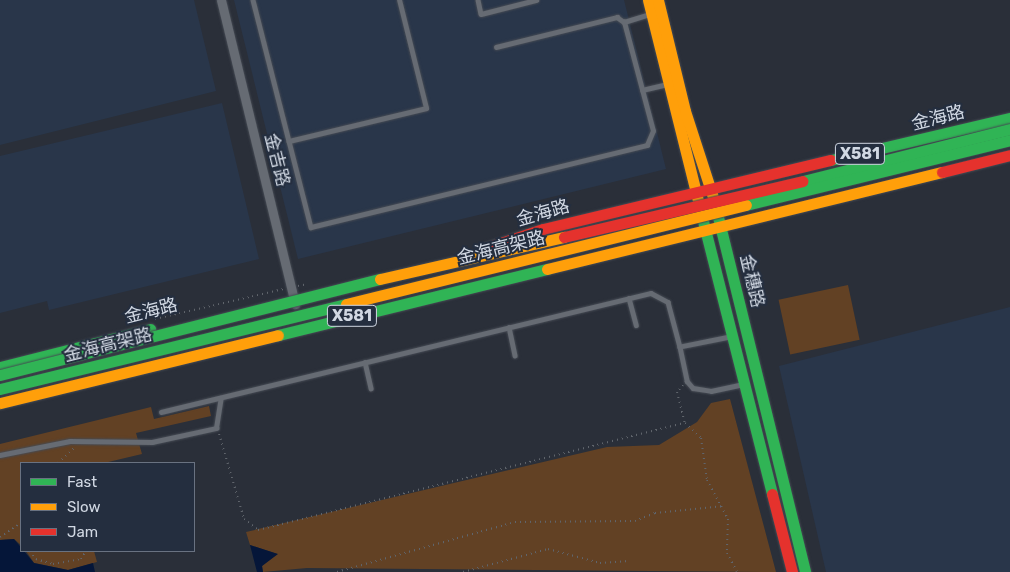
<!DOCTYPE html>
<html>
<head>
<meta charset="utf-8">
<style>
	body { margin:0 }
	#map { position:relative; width:1010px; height:572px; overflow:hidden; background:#2a2f39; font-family:Rubik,"Noto Sans SC",sans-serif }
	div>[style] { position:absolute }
	.built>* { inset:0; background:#29364a }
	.green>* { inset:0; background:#624124; transform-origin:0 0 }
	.water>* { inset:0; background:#051639 }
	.path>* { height:2px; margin-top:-1px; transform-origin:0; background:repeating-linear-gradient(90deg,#60656c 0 1px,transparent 0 5px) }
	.roads { filter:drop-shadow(0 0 1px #454a53) drop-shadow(0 0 1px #454a53) }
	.lane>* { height:4.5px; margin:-2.25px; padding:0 2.25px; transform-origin:2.25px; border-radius:2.25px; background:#666b73 }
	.street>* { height:9px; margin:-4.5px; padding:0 4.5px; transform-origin:4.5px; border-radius:4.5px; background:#666b73 }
	.fast>* { height:11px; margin:-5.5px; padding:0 5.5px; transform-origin:5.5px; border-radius:5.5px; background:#30b455 }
	.slow>* { height:11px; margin:-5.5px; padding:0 5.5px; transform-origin:5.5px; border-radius:5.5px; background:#ff9f0a }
	.jam>* { height:11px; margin:-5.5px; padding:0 5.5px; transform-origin:5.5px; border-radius:5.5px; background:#e5322d }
	.bridges { filter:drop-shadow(0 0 1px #454a53) drop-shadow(0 0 1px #454a53) }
	.fast-bridge>* { height:11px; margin:-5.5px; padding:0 5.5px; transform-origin:5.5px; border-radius:5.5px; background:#30b455 }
	.slow-bridge>* { height:11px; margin:-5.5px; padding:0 5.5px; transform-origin:5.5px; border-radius:5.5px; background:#ff9f0a }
	.jam-bridge>* { height:11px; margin:-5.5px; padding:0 5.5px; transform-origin:5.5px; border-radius:5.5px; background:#e5322d }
	span { translate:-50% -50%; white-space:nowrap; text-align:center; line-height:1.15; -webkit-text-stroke:4px #242e3f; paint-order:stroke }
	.shield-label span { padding:1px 4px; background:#242e3f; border:1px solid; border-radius:4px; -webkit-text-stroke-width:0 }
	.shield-label { font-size:16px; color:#d1d8e3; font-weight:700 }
	.street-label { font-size:18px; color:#d1d8e3 }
	.legend { position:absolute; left:20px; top:462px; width:175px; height:90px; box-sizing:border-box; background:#242e3f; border:1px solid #697281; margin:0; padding:6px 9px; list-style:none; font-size:15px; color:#d1d8e3 }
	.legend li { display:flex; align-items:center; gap:10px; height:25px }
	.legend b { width:25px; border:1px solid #697281 }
</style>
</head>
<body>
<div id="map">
	<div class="built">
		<i style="clip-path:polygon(0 0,194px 0,216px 91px,0 145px)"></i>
		<i style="clip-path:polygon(234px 0,624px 0,666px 169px,298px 259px)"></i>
		<i style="clip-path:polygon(222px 103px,259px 259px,49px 310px,47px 301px,0 313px,0 156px)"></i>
		<i style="clip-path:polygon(1010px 307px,1010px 572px,826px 572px,779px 366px)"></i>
	</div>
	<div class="green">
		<i style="left:848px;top:285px;width:56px;height:71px;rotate:78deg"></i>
		<i style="clip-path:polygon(730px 399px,776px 572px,307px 568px,263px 572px,262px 566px,277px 554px,250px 545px,246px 532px,607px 447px,659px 445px,697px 422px,711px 403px)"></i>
		<i style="clip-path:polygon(209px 406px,211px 416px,136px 433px,142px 454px,104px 463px,21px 463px,21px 545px,14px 539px,0 540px,0 444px,151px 407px,154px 419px)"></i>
		<i style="clip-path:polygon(26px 551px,94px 551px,97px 562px,68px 570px,34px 563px)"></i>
	</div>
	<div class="water">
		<i style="clip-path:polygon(14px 539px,34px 563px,68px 570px,93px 563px,95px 572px,0 572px,0 540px)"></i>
		<i style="clip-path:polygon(250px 545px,278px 554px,262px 566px,263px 572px,257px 572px)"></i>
	</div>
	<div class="path">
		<i style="left:298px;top:286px;width:10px;rotate:-11deg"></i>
		<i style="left:155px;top:319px;width:132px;rotate:-13.1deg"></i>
		<i style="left:683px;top:385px;width:9px;rotate:131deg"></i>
		<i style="left:677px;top:392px;width:32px;rotate:76deg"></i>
		<i style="left:685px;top:423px;width:22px;rotate:43deg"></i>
		<i style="left:701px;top:438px;width:42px;rotate:81.9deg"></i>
		<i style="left:707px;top:480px;width:44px;rotate:61.7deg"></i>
		<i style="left:728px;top:519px;width:34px;rotate:92deg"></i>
		<i style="left:727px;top:553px;width:21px;rotate:62deg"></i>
		<i style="left:219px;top:434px;width:89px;rotate:73.6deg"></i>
		<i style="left:244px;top:519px;width:18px;rotate:38deg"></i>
		<i style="left:258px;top:530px;width:440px;rotate:-14.1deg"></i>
		<i style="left:58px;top:463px;width:22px;rotate:-43deg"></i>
		<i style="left:0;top:537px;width:25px;rotate:-34deg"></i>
		<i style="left:30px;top:551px;width:10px;rotate:53deg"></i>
		<i style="left:36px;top:559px;width:18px;rotate:16deg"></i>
		<i style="left:53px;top:564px;width:28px;rotate:-10deg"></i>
		<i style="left:81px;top:559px;width:9px;rotate:-58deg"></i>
		<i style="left:337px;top:572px;width:185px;rotate:-15.7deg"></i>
		<i style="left:515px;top:522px;width:120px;rotate:-0.5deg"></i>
		<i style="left:635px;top:521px;width:22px;rotate:-22deg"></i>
		<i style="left:655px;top:513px;width:69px;rotate:-5.8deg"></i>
		<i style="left:463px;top:572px;width:88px;rotate:-15.1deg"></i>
		<i style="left:548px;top:549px;width:54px;rotate:15.1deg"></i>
		<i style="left:600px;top:563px;width:29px;rotate:-4deg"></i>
	</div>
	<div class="roads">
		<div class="lane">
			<i style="left:253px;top:0;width:146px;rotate:75.7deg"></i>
			<i style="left:289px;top:141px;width:141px;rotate:-13.5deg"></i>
			<i style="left:426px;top:108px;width:111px;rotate:-104deg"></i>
			<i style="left:478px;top:0;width:14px;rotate:78deg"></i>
			<i style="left:481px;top:14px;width:57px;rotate:-14.3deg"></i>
			<i style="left:496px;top:47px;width:125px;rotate:-13.9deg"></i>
			<i style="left:617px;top:17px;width:9px;rotate:36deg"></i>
			<i style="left:642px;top:90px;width:27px;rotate:-13deg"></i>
			<i style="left:289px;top:141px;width:89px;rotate:75.7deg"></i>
			<i style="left:311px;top:227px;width:346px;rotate:-13.7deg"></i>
			<i style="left:647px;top:145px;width:15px;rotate:-67deg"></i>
			<i style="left:653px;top:131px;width:113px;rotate:-104.9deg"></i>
			<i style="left:624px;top:22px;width:27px;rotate:-17deg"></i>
			<i style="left:629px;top:298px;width:28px;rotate:75deg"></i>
			<i style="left:509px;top:327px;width:29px;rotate:78deg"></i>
			<i style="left:730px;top:337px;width:51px;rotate:168.7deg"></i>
			<i style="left:680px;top:347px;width:35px;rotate:78deg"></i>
			<i style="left:687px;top:381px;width:9px;rotate:49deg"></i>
			<i style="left:693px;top:388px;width:18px;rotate:9deg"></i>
			<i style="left:711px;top:391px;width:33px;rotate:-12deg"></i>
			<i style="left:365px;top:362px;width:27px;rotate:77deg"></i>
			<i style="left:161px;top:412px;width:504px;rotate:-13.65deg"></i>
			<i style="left:651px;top:293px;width:19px;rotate:28deg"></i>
			<i style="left:668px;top:302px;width:47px;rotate:75.1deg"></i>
			<i style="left:0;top:455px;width:71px;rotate:-11.3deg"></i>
			<i style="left:70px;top:441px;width:82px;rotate:0.7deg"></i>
			<i style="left:152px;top:442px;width:66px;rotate:-12.3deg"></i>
			<i style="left:216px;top:428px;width:30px;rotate:-81deg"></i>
		</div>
		<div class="street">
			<i style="left:221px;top:0;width:313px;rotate:76.3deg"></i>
		</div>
		<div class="fast">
			<i style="left:831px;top:160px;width:184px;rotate:-13.2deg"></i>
			<i style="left:718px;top:217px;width:366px;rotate:76.2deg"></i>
			<i style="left:703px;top:221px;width:282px;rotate:75.8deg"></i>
			<i style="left:278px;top:335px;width:277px;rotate:-13.8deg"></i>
			<i style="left:0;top:367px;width:155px;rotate:-14.2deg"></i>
		</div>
		<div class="slow">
			<i style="left:648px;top:0;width:207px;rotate:76deg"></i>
			<i style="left:658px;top:0;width:114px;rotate:76.3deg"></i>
			<i style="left:685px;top:111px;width:90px;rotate:72deg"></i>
			<i style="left:547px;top:269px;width:407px;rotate:-13.8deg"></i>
			<i style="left:0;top:403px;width:286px;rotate:-13.7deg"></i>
		</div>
		<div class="jam">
			<i style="left:942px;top:172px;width:70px;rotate:-14deg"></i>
			<i style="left:486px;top:248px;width:60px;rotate:-18.4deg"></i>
			<i style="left:543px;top:229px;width:296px;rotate:-13.5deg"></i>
			<i style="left:772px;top:494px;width:81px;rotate:75.6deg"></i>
		</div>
	</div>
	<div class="bridges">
		<div class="fast-bridge">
			<i style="left:803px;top:181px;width:213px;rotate:-14.1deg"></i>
			<i style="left:746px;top:205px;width:272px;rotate:-13.8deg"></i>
			<i style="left:0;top:375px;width:392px;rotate:-14.2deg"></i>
			<i style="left:0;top:389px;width:356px;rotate:-13.8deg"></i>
		</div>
		<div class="slow-bridge">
			<i style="left:380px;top:279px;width:189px;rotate:-12.9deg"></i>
			<i style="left:346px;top:304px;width:412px;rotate:-13.9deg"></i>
		</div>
		<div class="jam-bridge">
			<i style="left:564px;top:237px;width:245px;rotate:-13.2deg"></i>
		</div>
	</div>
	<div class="shield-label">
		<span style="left:860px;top:154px">X581</span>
		<span style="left:352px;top:316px">X581</span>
	</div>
	<div class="street-label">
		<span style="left:938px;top:118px;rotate:-14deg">金海路</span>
		<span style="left:277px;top:160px;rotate:76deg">金吉路</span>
		<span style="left:543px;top:213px;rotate:-16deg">金海路</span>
		<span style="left:501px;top:248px;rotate:-14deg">金海高架路</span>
		<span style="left:752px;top:281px;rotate:77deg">金穗路</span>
		<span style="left:151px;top:311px;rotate:-14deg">金海路</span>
		<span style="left:108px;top:345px;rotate:-14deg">金海高架路</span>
	</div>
	<ul class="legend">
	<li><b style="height:6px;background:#30b455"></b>Fast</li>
	<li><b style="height:6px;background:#ff9f0a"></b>Slow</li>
	<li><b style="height:6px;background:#e5322d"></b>Jam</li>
	</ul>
</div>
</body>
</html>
